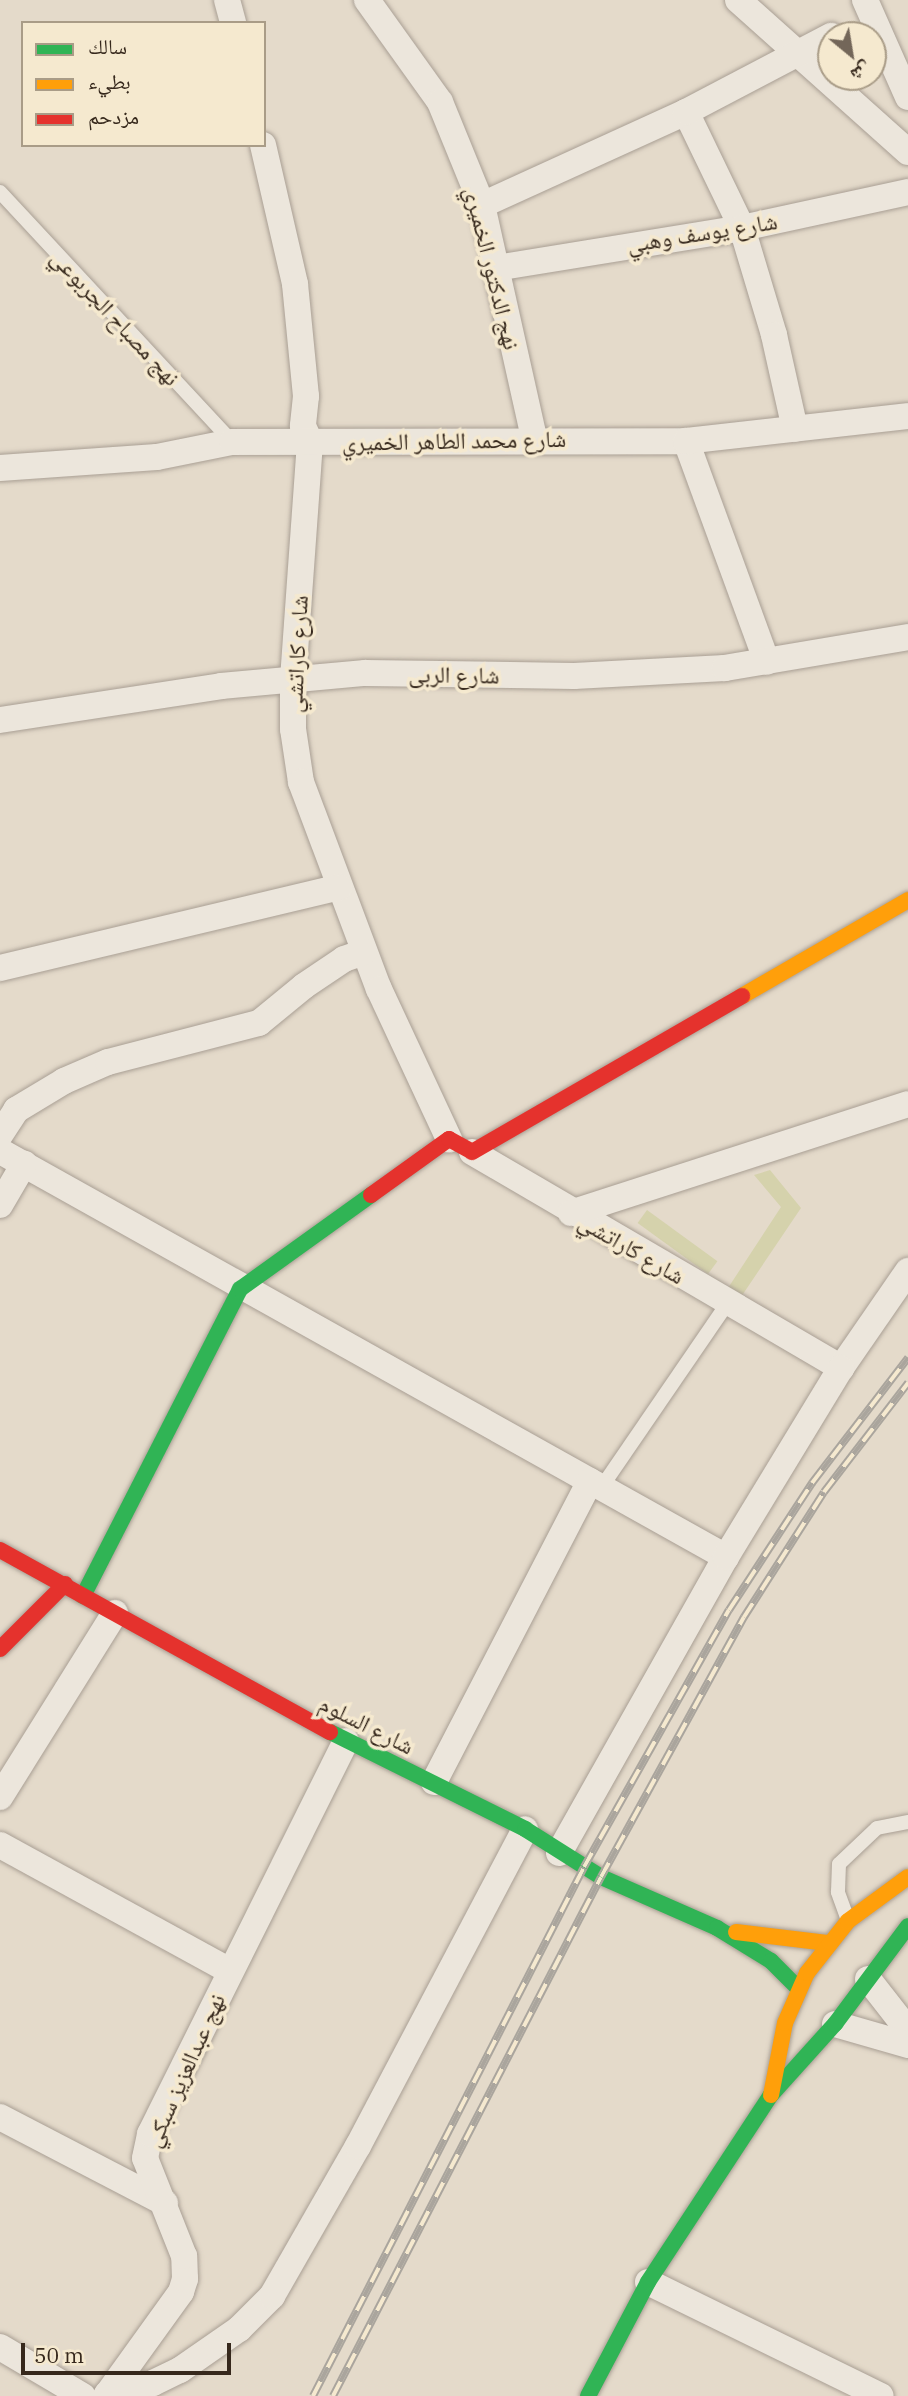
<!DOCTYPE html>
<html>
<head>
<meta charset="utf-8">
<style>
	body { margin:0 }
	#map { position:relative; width:908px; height:2396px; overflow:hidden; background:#e4daca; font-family:"IBM Plex Serif","Noto Naskh Arabic",serif }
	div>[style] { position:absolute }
	.green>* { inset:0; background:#d5d2ac; transform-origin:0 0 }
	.roads { filter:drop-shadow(0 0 2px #a99f94) drop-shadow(0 0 2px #a99f94) }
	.lane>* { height:14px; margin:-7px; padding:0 7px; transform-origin:7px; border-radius:7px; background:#ece6dc }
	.street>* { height:26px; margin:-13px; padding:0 13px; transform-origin:13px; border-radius:13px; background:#ece6dc }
	.fast>* { height:16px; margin:-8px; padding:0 8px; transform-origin:8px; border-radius:8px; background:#30b455 }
	.slow>* { height:16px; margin:-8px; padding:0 8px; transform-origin:8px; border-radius:8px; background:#ff9f0a }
	.jam>* { height:16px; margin:-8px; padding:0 8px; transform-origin:8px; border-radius:8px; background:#e5322d }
	.rail>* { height:8px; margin-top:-4px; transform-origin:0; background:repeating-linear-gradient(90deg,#f5e9cf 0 16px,#aaa59d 0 32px); box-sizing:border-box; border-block:2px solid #aaa59d }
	span { translate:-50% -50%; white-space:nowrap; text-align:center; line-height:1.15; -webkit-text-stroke:7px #f5e9cf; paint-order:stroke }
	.street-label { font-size:23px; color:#36281c }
	.legend { position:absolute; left:21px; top:21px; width:245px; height:126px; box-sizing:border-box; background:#f5e9cf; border:2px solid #a99c87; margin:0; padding:9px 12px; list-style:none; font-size:21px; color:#36281c }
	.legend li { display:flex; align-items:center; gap:14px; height:35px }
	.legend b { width:35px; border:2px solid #a99c87 }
	.north { position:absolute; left:817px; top:21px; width:70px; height:70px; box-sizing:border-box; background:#f5e9cf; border:2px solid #a99c87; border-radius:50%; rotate:150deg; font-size:19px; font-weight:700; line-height:28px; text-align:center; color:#36281c }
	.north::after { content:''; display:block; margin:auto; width:24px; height:32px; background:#736659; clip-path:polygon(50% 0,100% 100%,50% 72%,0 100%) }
	.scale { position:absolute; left:21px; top:2343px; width:210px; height:32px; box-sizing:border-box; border:4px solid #36281c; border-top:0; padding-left:9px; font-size:21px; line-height:24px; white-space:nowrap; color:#36281c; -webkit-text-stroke:5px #f5e9cf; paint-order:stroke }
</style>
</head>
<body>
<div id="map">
	<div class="green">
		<i style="clip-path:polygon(770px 1170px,801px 1208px,741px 1297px,728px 1288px,781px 1207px,754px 1175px)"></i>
		<i style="left:647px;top:1210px;width:87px;height:16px;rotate:36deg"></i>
	</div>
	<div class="roads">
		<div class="lane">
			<i style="left:0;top:192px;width:341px;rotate:47.1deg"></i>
			<i style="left:601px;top:1488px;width:223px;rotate:-55.6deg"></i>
			<i style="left:848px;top:1920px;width:30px;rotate:-110deg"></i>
			<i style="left:838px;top:1892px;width:28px;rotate:-88deg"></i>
			<i style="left:839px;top:1864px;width:52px;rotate:-43.5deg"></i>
			<i style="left:877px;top:1828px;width:32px;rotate:-11deg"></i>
		</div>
		<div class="street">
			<i style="left:227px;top:0;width:24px;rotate:75deg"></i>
			<i style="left:367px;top:0;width:125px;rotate:54.4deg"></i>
			<i style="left:440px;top:102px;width:111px;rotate:67.8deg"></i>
			<i style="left:482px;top:205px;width:239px;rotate:77.4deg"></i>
			<i style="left:738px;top:0;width:228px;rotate:41.8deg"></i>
			<i style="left:865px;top:0;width:106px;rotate:66.1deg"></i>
			<i style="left:686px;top:112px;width:129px;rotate:64.2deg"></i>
			<i style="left:742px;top:228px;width:112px;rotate:73.3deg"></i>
			<i style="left:774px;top:335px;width:96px;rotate:77.4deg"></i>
			<i style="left:263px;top:145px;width:143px;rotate:77deg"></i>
			<i style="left:295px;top:284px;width:113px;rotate:84.4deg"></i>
			<i style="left:306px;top:396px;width:30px;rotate:96deg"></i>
			<i style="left:303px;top:426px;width:17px;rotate:66deg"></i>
			<i style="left:310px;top:442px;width:238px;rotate:94.1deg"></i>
			<i style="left:293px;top:679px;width:50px;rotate:90deg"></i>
			<i style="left:293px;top:729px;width:54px;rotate:81.4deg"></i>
			<i style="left:301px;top:782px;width:221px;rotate:69.4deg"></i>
			<i style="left:379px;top:989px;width:166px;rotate:65deg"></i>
			<i style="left:482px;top:205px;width:224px;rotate:-24.5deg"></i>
			<i style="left:686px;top:112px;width:164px;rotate:-27.7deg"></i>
			<i style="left:496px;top:268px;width:249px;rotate:-9.2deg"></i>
			<i style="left:742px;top:228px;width:170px;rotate:-12.2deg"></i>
			<i style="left:686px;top:441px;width:235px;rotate:69.9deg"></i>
			<i style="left:0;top:468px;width:157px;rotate:-4deg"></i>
			<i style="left:157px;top:457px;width:76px;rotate:-11.3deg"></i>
			<i style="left:232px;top:442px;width:454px;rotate:-0.1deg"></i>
			<i style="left:686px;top:441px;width:223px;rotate:-6.4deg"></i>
			<i style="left:0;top:720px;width:224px;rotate:-8.7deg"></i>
			<i style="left:221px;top:686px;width:145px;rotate:-5.2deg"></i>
			<i style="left:365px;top:673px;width:209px;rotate:0.8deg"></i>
			<i style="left:574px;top:676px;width:151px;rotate:-3deg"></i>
			<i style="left:725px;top:668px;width:186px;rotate:-9.6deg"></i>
			<i style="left:0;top:968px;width:349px;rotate:-13.4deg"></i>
			<i style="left:0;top:1135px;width:30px;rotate:-57deg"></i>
			<i style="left:16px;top:1110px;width:56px;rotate:-31.1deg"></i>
			<i style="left:64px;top:1081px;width:48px;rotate:-23.4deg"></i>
			<i style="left:108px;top:1062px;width:156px;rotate:-14.5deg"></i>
			<i style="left:259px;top:1023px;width:58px;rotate:-39.4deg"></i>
			<i style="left:304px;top:986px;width:48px;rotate:-34deg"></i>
			<i style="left:344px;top:959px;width:21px;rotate:-19deg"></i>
			<i style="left:0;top:1151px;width:832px;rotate:29.22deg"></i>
			<i style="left:472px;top:1152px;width:428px;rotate:30.3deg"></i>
			<i style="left:841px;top:1368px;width:118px;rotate:-55.4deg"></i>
			<i style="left:0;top:1205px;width:48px;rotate:-59.7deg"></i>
			<i style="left:571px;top:1213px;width:354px;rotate:-17.9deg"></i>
			<i style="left:434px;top:1782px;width:339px;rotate:-62.6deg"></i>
			<i style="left:0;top:1797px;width:217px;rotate:-58deg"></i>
			<i style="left:0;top:1845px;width:262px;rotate:28.7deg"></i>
			<i style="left:559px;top:1853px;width:340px;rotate:-60.6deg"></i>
			<i style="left:726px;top:1557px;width:221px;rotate:-58.7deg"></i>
			<i style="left:868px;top:1979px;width:65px;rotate:51.9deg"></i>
			<i style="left:835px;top:2024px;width:76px;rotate:16deg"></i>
			<i style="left:0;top:2117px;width:186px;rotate:27.5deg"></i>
			<i style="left:648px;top:2282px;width:259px;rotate:26.1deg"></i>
			<i style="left:0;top:2347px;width:96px;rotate:30.6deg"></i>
			<i style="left:107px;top:2394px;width:47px;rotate:-13.4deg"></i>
			<i style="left:153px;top:2383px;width:30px;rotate:-26deg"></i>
			<i style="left:180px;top:2370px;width:72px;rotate:-34.8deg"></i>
			<i style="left:239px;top:2329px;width:47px;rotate:-45deg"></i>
			<i style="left:272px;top:2296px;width:173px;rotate:-60.2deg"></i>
			<i style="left:358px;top:2146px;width:358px;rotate:-62.2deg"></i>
			<i style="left:106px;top:2396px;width:128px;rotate:-54.2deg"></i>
			<i style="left:181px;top:2292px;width:14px;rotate:-73deg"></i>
			<i style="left:185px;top:2279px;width:23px;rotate:-92deg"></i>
			<i style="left:184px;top:2256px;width:105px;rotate:-111.7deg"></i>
			<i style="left:145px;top:2158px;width:25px;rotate:-78deg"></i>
			<i style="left:150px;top:2134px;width:439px;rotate:-63.5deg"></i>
		</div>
		<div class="fast">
			<i style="left:83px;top:1596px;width:345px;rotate:-62.9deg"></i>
			<i style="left:240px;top:1289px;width:161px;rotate:-35.7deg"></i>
			<i style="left:330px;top:1732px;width:218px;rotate:26.4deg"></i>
			<i style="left:525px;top:1829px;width:90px;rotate:32.3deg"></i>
			<i style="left:601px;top:1877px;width:127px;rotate:23.7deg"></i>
			<i style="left:717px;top:1928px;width:63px;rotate:31.4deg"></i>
			<i style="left:771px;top:1961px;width:40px;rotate:45deg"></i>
			<i style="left:588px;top:2396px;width:129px;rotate:-62.2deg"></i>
			<i style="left:648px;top:2282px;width:224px;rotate:-56.7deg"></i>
			<i style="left:771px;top:2095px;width:96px;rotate:-48deg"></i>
			<i style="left:835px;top:2024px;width:122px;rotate:-53.3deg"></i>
		</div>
		<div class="slow">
			<i style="left:742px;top:996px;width:192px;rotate:-30deg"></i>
			<i style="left:736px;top:1932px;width:92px;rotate:6.9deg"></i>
			<i style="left:771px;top:2095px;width:73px;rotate:-79deg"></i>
			<i style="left:785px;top:2023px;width:55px;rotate:-66.3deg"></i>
			<i style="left:807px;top:1973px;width:66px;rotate:-51.7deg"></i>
			<i style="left:848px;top:1921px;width:74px;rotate:-36.3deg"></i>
		</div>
		<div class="jam">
			<i style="left:371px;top:1195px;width:96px;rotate:-35.7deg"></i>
			<i style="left:449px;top:1139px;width:26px;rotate:29deg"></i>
			<i style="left:472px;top:1152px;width:312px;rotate:-30deg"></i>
			<i style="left:0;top:1550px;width:377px;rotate:28.9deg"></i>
			<i style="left:0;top:1649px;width:92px;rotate:-45deg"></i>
		</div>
	</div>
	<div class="rail">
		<i style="left:313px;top:2396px;width:594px;rotate:-62.87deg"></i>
		<i style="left:584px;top:1867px;width:295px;rotate:-60.6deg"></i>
		<i style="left:729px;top:1610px;width:152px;rotate:-56.8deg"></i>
		<i style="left:812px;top:1483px;width:158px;rotate:-52.5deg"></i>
		<i style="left:333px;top:2396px;width:584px;rotate:-62.69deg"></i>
		<i style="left:601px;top:1877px;width:297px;rotate:-61.2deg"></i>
		<i style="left:744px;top:1617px;width:148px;rotate:-57.4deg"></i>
		<i style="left:824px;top:1492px;width:138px;rotate:-52.4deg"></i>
	</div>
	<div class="street-label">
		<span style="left:702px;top:232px;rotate:-9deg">شارع يوسف وهبي</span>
		<span style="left:493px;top:268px;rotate:76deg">نهج الدكتور الخميري</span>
		<span style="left:116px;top:317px;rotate:47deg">نهج مصباح الجربوعي</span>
		<span style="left:454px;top:440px;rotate:-1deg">شارع محمد الطاهر الخميري</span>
		<span style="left:296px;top:654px;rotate:-87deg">شارع كاراتشي</span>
		<span style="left:454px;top:674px;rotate:1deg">شارع الربى</span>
		<span style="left:632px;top:1248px;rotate:30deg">شارع كاراتشي</span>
		<span style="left:367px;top:1724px;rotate:27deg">شارع السلوم</span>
		<span style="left:184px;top:2070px;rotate:-66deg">نهج عبدالعزيز سبكي</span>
	</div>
	<ul class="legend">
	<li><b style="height:9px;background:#30b455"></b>سالك</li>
	<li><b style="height:9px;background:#ff9f0a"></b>بطيء</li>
	<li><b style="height:9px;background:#e5322d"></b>مزدحم</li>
	</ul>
	<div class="north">ش</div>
	<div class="scale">50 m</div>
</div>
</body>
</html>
